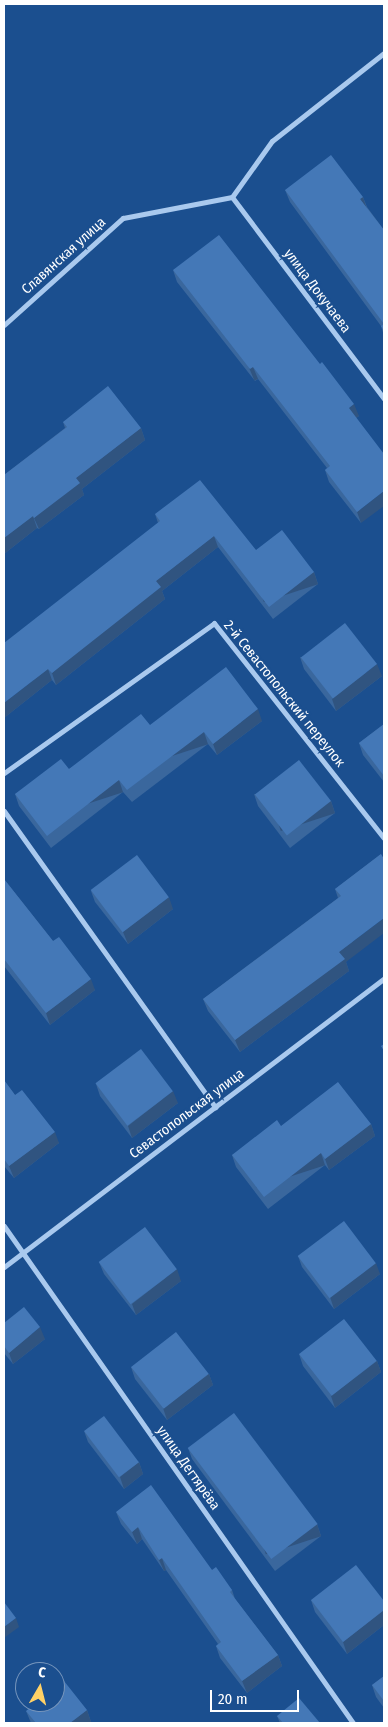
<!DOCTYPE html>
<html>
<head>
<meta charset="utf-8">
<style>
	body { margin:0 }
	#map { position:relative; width:388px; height:1727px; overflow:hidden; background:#1b4f8f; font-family:"Fira Sans Condensed",sans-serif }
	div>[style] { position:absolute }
	.minor>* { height:5px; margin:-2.5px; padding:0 2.5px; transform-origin:2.5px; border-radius:2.5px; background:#a9c9ee }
	.wall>* { inset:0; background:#3a679d }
	.shaded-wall>* { inset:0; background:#305480; transform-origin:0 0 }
	.building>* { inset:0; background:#4478b7; transform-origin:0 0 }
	span { translate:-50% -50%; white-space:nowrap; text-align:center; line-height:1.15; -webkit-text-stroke:4.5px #1b4f8f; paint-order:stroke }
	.street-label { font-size:14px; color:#fff }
	.frame { position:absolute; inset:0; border:5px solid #fff; pointer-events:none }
	.north { position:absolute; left:15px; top:1662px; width:50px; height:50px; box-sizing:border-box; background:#1b4f8f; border:1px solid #7695bc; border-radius:50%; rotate:8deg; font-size:14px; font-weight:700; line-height:20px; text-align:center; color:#fff }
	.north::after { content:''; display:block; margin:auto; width:18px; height:22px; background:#ffd166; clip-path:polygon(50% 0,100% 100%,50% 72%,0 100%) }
	.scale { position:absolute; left:210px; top:1690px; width:89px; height:22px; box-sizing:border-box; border:2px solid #fff; border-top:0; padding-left:6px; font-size:15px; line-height:18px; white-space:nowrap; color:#fff; -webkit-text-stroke:4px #1b4f8f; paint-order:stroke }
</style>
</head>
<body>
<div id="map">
	<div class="minor">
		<i style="left:232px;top:197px;width:253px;rotate:53deg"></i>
		<i style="left:4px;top:325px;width:160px;rotate:-42deg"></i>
		<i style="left:123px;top:218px;width:111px;rotate:-10.9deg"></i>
		<i style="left:232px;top:197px;width:69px;rotate:-54.5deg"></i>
		<i style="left:272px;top:141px;width:142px;rotate:-38.2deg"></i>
		<i style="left:4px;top:773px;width:258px;rotate:-35.5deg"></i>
		<i style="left:214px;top:623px;width:274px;rotate:51.7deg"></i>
		<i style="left:4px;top:811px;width:364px;rotate:54.5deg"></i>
		<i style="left:4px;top:1226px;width:607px;rotate:54.92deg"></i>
		<i style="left:4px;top:1267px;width:477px;rotate:-37.2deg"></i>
	</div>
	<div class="wall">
		<i style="clip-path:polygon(285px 190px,363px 197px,367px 207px,384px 230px,384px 336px,381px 326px,290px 202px)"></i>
		<i style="clip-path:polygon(173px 270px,359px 416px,356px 418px,361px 523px,329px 482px,325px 470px,327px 468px,258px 379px,255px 381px,177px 282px)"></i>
		<i style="clip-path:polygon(63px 422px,141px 428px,145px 440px,82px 489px,84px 495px,39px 529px,37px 528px,4px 554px,4px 475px,65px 428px)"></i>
		<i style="clip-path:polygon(155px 514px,256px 550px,314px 572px,318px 584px,273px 619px,218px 547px,162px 591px,165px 599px,56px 685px,52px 680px,4px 718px,158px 523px)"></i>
		<i style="clip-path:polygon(300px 657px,382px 676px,336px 711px,304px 669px)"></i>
		<i style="clip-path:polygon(262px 721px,217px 755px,208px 744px,132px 802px,123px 792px,51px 848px,19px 806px,15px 794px,69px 769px,150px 725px)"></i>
		<i style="clip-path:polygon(384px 724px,384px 782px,363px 755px,359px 743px)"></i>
		<i style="clip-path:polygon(254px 794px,331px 801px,335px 813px,290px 848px,258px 806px)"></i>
		<i style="clip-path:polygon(381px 854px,346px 962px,349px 971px,240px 1052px,208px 1011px,203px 999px,338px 898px,335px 889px)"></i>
		<i style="clip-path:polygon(4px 879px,53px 941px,95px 990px,50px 1025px,4px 966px)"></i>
		<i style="clip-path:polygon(91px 891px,173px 909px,128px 944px,95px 902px)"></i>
		<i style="clip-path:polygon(4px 1080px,15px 1095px,59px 1143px,14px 1178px,4px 1166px)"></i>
		<i style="clip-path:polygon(96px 1084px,178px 1103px,132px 1138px,100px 1096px)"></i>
		<i style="clip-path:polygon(371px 1124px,375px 1136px,329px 1170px,325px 1165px,268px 1209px,236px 1167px,232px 1155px,281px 1126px)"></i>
		<i style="clip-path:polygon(298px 1256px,380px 1274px,334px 1309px,302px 1267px)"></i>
		<i style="clip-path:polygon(99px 1262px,181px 1281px,136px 1315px,104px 1274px)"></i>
		<i style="clip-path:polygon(4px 1323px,45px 1339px,13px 1364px,4px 1353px)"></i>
		<i style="clip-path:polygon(299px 1354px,377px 1361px,381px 1372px,335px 1408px,303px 1366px)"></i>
		<i style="clip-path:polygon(131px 1367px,209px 1374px,213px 1385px,167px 1420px,135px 1379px)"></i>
		<i style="clip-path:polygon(84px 1431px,139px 1462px,143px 1474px,124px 1489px,88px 1442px)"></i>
		<i style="clip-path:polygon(188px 1448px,317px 1524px,321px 1536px,275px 1571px,192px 1459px)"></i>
		<i style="clip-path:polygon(116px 1512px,212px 1570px,232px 1590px,235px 1599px,278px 1655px,282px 1666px,247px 1693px,220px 1658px,216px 1646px,218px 1644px,166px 1570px,164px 1571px,142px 1539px,137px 1544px,121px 1524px)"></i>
		<i style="clip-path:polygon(311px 1600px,384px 1601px,384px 1625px,347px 1654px,315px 1612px)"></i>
		<i style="clip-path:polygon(384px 1676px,384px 1708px,376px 1697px,372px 1685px)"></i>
		<i style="clip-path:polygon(87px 1710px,91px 1722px,89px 1723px,31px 1723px,26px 1711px)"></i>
		<i style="clip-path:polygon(277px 1716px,320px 1723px,280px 1723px)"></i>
	</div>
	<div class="shaded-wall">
		<i style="clip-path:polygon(363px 197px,367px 209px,360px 199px)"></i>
		<i style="left:253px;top:367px;width:13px;height:4px;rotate:67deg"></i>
		<i style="clip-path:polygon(354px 404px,359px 416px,353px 420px,349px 408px)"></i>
		<i style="clip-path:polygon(141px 428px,145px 440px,82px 489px,84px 495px,39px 529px,34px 518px,76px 478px)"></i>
		<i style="clip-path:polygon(384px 491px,384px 506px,361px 523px,357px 512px)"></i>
		<i style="clip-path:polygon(33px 516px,37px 528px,4px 554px,4px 538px)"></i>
		<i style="clip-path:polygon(214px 536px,218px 547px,162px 591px,165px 599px,56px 685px,52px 673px,156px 581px)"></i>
		<i style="left:314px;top:572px;width:13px;height:57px;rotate:72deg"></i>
		<i style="clip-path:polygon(377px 664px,382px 676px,336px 711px,332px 699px)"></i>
		<i style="clip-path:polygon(48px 669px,52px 680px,4px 718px,4px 703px)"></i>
		<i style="clip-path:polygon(258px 709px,262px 721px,217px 755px,213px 744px)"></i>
		<i style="left:204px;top:732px;width:13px;height:96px;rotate:72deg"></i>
		<i style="left:119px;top:780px;width:13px;height:91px;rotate:72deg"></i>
		<i style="left:331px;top:801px;width:13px;height:57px;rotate:72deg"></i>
		<i style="clip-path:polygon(169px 897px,173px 909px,128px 944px,123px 932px)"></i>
		<i style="clip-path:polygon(384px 918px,384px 933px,346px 962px,349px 971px,240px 1052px,235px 1040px,339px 952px)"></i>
		<i style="clip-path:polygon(91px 979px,95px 990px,50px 1025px,46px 1013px)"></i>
		<i style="clip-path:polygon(173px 1091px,178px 1103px,132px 1138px,128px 1126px)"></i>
		<i style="clip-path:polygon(371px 1124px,375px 1136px,329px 1170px,325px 1159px)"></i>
		<i style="clip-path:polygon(55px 1132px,59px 1143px,14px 1178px,9px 1166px)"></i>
		<i style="left:321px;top:1153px;width:13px;height:72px;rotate:72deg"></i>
		<i style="clip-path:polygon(376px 1263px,380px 1274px,334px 1309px,330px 1297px)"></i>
		<i style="clip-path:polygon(177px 1269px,181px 1281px,136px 1315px,132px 1304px)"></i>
		<i style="clip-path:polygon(40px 1327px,45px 1339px,13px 1364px,9px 1353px)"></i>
		<i style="clip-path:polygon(377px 1361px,381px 1372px,335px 1408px,331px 1396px)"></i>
		<i style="clip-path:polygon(209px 1374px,213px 1385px,167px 1420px,163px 1408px)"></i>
		<i style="clip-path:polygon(139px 1462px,143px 1474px,124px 1489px,120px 1477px)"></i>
		<i style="left:317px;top:1524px;width:13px;height:58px;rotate:72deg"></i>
		<i style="clip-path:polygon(138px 1527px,142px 1539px,137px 1544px,132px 1532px)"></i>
		<i style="clip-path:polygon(162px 1558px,166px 1570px,164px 1571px,159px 1560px)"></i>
		<i style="clip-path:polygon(384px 1610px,384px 1625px,347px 1654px,343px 1642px)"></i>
		<i style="clip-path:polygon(16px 1618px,19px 1627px,4px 1638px,4px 1627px)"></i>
		<i style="clip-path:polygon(278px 1655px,282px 1666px,247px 1693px,242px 1681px)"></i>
		<i style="clip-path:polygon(87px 1710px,91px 1722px,89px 1723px,70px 1723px)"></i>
	</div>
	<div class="building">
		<i style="clip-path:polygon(331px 155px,363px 197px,360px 199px,384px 230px,384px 331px,381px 326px,384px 324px,285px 190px)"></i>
		<i style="clip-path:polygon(219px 235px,320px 364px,322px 362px,354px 404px,349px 408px,384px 454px,384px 491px,357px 512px,325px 470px,330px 466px,253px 367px,250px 369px,173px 270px)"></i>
		<i style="clip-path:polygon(108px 386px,141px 428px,76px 478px,80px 483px,34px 518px,33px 516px,4px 538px,4px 475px,67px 427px,63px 422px)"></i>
		<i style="clip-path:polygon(200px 480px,256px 550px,282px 530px,314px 572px,269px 607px,214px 536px,156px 581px,161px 587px,52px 673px,48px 669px,4px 703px,4px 643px,160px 521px,155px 514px)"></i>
		<i style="left:345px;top:623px;width:52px;height:56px;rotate:52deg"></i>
		<i style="clip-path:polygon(226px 667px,258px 709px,213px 744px,204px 732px,127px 790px,119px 780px,47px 836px,15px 794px,61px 759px,69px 769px,141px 714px,150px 725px)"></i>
		<i style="clip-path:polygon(384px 724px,384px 776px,359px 743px)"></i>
		<i style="left:299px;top:760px;width:52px;height:56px;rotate:52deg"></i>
		<i style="clip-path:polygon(381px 854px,384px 859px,384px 918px,339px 952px,345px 959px,235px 1040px,203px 999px,341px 896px,335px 889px)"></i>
		<i style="left:137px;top:855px;width:53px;height:58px;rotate:53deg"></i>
		<i style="clip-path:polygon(4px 879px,53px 941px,59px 937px,91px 979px,46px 1013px,4px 959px)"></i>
		<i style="clip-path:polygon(384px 1044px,384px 1051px,381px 1046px)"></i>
		<i style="left:141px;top:1049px;width:53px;height:57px;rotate:53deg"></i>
		<i style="clip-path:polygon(4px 1080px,15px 1095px,22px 1090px,55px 1132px,9px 1166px,4px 1159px)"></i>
		<i style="clip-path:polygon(338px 1082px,371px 1124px,325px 1159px,321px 1153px,264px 1197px,232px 1155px,277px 1120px,281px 1126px)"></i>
		<i style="left:344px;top:1221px;width:53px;height:58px;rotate:53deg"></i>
		<i style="left:145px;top:1227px;width:53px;height:58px;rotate:53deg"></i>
		<i style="clip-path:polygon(24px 1307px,40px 1327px,9px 1353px,4px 1346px,4px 1323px)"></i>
		<i style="left:344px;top:1319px;width:53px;height:57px;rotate:52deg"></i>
		<i style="left:176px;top:1332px;width:53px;height:57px;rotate:52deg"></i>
		<i style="left:234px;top:1413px;width:139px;height:58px;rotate:53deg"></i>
		<i style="left:104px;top:1416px;width:58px;height:25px;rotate:53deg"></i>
		<i style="clip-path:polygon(151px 1485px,212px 1570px,216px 1567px,232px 1590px,230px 1592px,278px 1655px,242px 1681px,216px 1646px,221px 1642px,162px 1558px,159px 1560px,138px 1527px,132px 1532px,116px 1512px)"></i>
		<i style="clip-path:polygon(356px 1565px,384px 1601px,384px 1610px,343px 1642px,311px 1600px)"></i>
		<i style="clip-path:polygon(4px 1602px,16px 1618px,4px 1627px)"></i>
		<i style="clip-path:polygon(384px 1676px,384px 1701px,372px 1685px)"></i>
		<i style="clip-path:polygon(64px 1681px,87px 1710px,70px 1723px,36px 1723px,26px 1711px,37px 1702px,55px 1702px,55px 1687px)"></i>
		<i style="clip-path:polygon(299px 1698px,320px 1723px,283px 1723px,277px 1716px)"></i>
	</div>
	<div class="street-label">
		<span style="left:64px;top:256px;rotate:-42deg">Славянская улица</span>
		<span style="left:317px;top:291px;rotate:53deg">улица Докучаева</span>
		<span style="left:284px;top:694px;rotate:51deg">2-й Севастопольский переулок</span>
		<span style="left:187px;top:1114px;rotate:-37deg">Севастопольская улица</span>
		<span style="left:188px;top:1468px;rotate:55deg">улица Дегтярёва</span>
	</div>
	<div class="frame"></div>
	<div class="north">С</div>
	<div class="scale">20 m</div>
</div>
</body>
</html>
